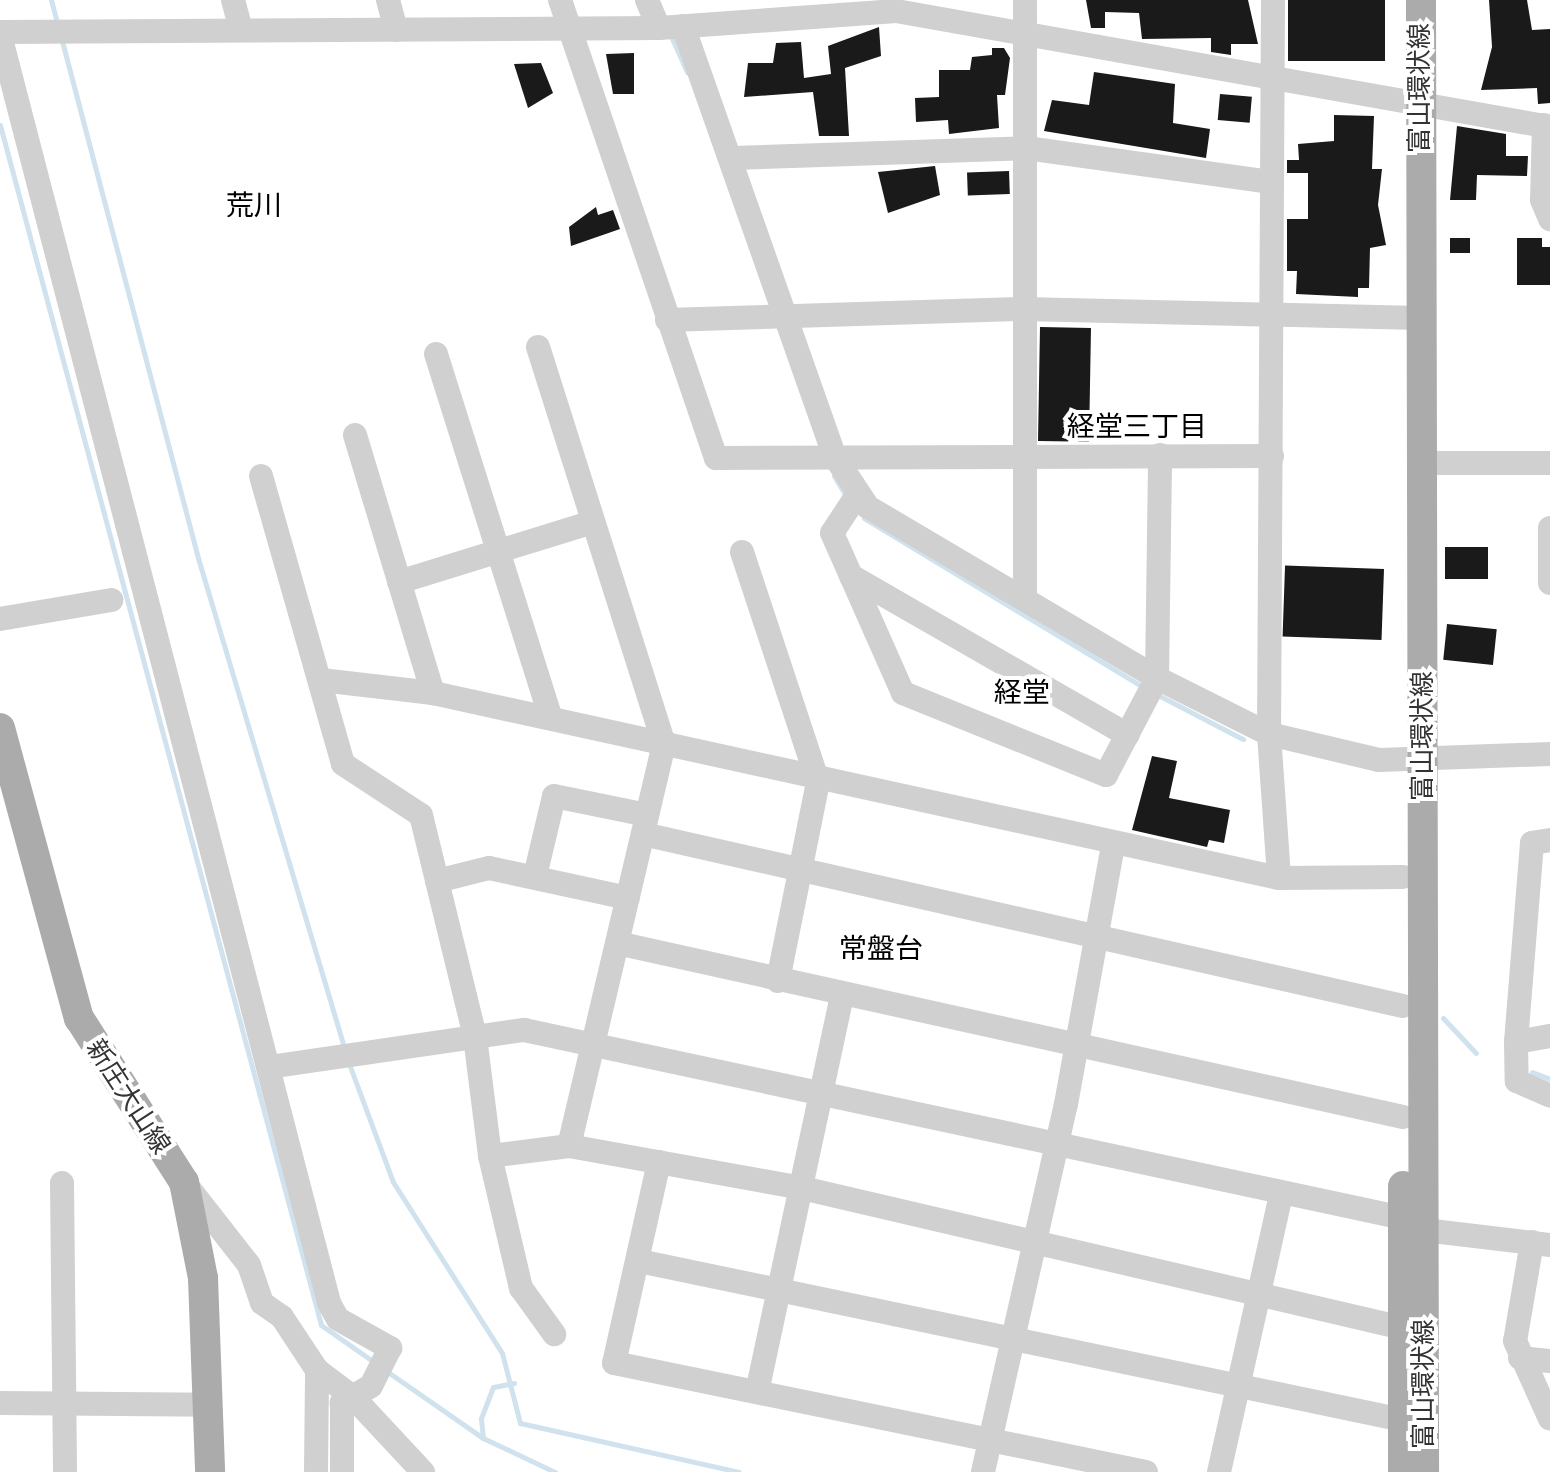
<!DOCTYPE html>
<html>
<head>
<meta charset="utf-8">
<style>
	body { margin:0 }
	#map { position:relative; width:1550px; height:1472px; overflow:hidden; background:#fff; font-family:"Fira Sans","Noto Sans JP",sans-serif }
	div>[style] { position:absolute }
	.stream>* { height:5px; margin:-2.5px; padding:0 2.5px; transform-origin:2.5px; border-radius:2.5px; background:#cfe2ee }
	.building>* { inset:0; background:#1a1a1a; transform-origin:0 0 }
	.minor>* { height:24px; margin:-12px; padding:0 12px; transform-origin:12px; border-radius:12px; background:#d0d0d0 }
	.major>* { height:30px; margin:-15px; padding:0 15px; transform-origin:15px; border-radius:15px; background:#ababab }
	span { translate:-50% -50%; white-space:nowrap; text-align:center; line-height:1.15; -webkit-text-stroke:8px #fff; paint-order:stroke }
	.street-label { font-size:26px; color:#333 }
	.neighbourhood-label { font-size:28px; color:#000 }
</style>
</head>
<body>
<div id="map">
	<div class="stream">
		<i style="left:51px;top:0;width:24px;rotate:75deg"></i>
		<i style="left:670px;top:34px;width:42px;rotate:65.9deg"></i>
		<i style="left:62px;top:41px;width:535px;rotate:75.26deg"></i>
		<i style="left:198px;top:558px;width:510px;rotate:73.38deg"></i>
		<i style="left:0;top:125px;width:1242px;rotate:75.02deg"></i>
		<i style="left:321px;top:1325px;width:65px;rotate:34.9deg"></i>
		<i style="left:834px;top:476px;width:26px;rotate:59deg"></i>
		<i style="left:864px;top:518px;width:330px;rotate:31.2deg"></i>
		<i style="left:1158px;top:695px;width:96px;rotate:27.4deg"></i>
		<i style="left:1443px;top:1018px;width:48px;rotate:46.7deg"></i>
		<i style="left:348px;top:1061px;width:129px;rotate:69.6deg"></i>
		<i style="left:393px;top:1182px;width:203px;rotate:57.5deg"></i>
		<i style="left:502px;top:1353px;width:72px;rotate:75.6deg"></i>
		<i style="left:520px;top:1423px;width:224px;rotate:12.6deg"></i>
		<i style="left:1532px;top:1072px;width:19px;rotate:21deg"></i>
		<i style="left:385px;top:1370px;width:119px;rotate:34.8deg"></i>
		<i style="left:514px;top:1383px;width:21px;rotate:169deg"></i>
		<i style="left:493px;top:1387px;width:34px;rotate:111deg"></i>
		<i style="left:481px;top:1419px;width:19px;rotate:84deg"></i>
		<i style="left:483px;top:1438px;width:80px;rotate:25.3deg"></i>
	</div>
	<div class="building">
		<i style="clip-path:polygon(1086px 0,1248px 0,1258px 44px,1231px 44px,1231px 55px,1211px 52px,1211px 38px,1142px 39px,1139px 13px,1105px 12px,1105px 28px,1091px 28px)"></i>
		<i style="left:1288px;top:0;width:97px;height:61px"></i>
		<i style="clip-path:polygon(1489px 0,1527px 0,1532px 30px,1550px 29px,1550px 103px,1538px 104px,1537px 88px,1481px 90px,1492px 47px)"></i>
		<i style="clip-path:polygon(879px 27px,881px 56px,845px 68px,849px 136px,819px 136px,813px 92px,744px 97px,748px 63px,773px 63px,776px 43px,801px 42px,804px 78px,831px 74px,828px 46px)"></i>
		<i style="clip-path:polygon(992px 48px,1004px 48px,1010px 58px,1005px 95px,997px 95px,999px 128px,949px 134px,948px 120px,916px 122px,915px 98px,939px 97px,939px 70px,970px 70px,972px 57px,992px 55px)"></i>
		<i style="clip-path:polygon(634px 53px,634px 94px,613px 94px,606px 54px)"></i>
		<i style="clip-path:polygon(541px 63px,553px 93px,528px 108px,514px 64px)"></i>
		<i style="clip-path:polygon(1094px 72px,1175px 84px,1173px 123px,1210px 129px,1206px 158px,1044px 131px,1052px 100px,1089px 105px)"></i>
		<i style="left:1220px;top:94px;width:32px;height:26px;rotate:5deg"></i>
		<i style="clip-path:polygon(1334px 115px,1374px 116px,1372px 169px,1382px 169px,1378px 205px,1386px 245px,1370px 248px,1369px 288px,1358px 288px,1358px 297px,1296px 294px,1297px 271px,1287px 271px,1287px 219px,1308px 219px,1308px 173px,1287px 173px,1287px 160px,1299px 160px,1298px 144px,1334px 141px)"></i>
		<i style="clip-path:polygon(1457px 126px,1506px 134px,1506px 156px,1528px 156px,1527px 176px,1477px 175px,1476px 200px,1450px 200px)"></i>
		<i style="clip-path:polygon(935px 166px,940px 195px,888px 213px,878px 172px)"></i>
		<i style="left:1009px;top:171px;width:23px;height:42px;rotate:88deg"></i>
		<i style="clip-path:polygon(596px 207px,598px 215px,613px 210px,620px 229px,571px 246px,569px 227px)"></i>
		<i style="left:1450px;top:238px;width:20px;height:15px"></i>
		<i style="clip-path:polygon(1517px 238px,1542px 238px,1542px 247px,1550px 247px,1550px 285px,1517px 285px)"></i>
		<i style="left:1040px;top:327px;width:51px;height:114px;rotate:1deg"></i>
		<i style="left:1445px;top:547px;width:43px;height:32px"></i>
		<i style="left:1384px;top:569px;width:71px;height:99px;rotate:92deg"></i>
		<i style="left:1447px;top:624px;width:50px;height:36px;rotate:6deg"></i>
		<i style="clip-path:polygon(1152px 756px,1177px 761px,1169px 798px,1230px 810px,1224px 843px,1209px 840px,1207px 847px,1132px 830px)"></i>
	</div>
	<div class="minor">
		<i style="left:233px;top:0;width:31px;rotate:75deg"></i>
		<i style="left:388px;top:0;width:31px;rotate:75deg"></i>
		<i style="left:560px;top:0;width:484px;rotate:71.2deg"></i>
		<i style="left:716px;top:458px;width:556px;rotate:-0.21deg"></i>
		<i style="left:647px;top:0;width:30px;rotate:67deg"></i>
		<i style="left:1025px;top:0;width:598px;rotate:90deg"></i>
		<i style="left:1273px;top:0;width:734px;rotate:90.31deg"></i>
		<i style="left:1269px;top:734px;width:144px;rotate:86deg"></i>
		<i style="left:683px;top:26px;width:457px;rotate:70.6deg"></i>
		<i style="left:835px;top:457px;width:60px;rotate:56.6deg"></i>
		<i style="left:868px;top:507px;width:336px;rotate:30.6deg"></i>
		<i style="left:1157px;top:678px;width:125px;rotate:26.6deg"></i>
		<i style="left:1269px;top:734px;width:113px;rotate:13.3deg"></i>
		<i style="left:1379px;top:760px;width:171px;rotate:-2deg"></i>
		<i style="left:0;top:32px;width:659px;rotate:-0.35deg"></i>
		<i style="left:659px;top:28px;width:238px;rotate:-4.1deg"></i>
		<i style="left:896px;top:11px;width:664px;rotate:10.06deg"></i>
		<i style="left:0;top:35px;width:1310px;rotate:75.45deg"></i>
		<i style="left:329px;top:1303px;width:18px;rotate:61deg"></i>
		<i style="left:338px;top:1319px;width:60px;rotate:29.1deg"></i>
		<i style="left:390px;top:1348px;width:42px;rotate:116.6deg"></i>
		<i style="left:371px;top:1386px;width:34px;rotate:150deg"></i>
		<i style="left:342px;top:1403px;width:69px;rotate:90deg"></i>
		<i style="left:1544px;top:125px;width:75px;rotate:91.5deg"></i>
		<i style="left:1542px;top:200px;width:21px;rotate:67deg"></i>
		<i style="left:732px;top:158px;width:294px;rotate:-1.9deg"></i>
		<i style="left:1026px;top:148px;width:248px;rotate:7.9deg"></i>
		<i style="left:667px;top:320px;width:356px;rotate:-1.8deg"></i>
		<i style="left:1023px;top:309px;width:397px;rotate:1.3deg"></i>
		<i style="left:538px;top:347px;width:417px;rotate:72.4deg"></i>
		<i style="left:664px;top:744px;width:413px;rotate:103.3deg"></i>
		<i style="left:436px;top:354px;width:382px;rotate:72.5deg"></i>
		<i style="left:355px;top:435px;width:270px;rotate:73.2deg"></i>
		<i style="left:1421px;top:463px;width:129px"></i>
		<i style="left:261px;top:476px;width:299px;rotate:74.1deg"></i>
		<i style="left:343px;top:764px;width:93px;rotate:33.2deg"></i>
		<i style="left:421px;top:815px;width:228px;rotate:76.3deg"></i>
		<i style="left:475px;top:1037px;width:120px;rotate:82.8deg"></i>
		<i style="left:490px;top:1156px;width:136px;rotate:76.8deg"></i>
		<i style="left:521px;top:1288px;width:57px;rotate:54.3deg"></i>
		<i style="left:857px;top:495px;width:45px;rotate:123.3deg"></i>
		<i style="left:832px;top:533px;width:175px;rotate:66.1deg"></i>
		<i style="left:903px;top:693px;width:219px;rotate:22deg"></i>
		<i style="left:1106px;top:775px;width:110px;rotate:-62.3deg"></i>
		<i style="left:1157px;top:678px;width:223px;rotate:-89.2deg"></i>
		<i style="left:1550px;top:528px;width:55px;rotate:90deg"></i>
		<i style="left:742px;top:552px;width:242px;rotate:71.7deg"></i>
		<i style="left:818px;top:782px;width:203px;rotate:101.4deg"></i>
		<i style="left:851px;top:576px;width:319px;rotate:29.9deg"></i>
		<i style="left:399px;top:582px;width:203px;rotate:-17.2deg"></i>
		<i style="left:0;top:619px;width:113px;rotate:-9.7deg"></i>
		<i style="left:321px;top:680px;width:113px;rotate:6.6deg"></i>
		<i style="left:433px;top:693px;width:866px;rotate:12.34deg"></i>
		<i style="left:1279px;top:878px;width:124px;rotate:-0.5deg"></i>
		<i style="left:643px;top:834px;width:779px;rotate:12.75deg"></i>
		<i style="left:1550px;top:840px;width:18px;rotate:171deg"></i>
		<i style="left:1532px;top:843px;width:200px;rotate:94.6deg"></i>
		<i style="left:1516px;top:1042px;width:39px;rotate:89deg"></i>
		<i style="left:1517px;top:1081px;width:36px;rotate:24deg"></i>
		<i style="left:535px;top:876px;width:82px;rotate:-76.6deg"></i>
		<i style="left:554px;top:796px;width:95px;rotate:11.5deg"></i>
		<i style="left:437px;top:881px;width:54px;rotate:-14deg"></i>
		<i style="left:489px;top:868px;width:142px;rotate:12.2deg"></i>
		<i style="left:617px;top:943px;width:805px;rotate:12.48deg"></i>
		<i style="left:1516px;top:1042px;width:35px;rotate:-10deg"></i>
		<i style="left:269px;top:1067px;width:258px;rotate:-8.3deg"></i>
		<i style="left:524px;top:1030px;width:899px;rotate:12.07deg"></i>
		<i style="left:1403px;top:1218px;width:24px;rotate:30deg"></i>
		<i style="left:1424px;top:1230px;width:127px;rotate:6.8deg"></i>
		<i style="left:490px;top:1156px;width:80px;rotate:-7.2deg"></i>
		<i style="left:569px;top:1146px;width:237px;rotate:10.2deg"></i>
		<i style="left:802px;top:1188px;width:617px;rotate:13.11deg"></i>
		<i style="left:659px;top:1162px;width:206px;rotate:102.6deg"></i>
		<i style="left:614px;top:1363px;width:543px;rotate:11.58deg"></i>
		<i style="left:184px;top:1182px;width:105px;rotate:51.9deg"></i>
		<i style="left:249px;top:1265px;width:40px;rotate:71.1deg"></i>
		<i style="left:262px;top:1303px;width:24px;rotate:35deg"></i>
		<i style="left:282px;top:1317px;width:64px;rotate:56.6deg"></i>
		<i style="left:317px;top:1370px;width:45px;rotate:36.9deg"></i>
		<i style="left:353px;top:1397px;width:103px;rotate:47deg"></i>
		<i style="left:62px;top:1183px;width:289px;rotate:89.4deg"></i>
		<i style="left:1532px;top:1242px;width:100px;rotate:99.7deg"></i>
		<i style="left:1515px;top:1341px;width:85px;rotate:65.8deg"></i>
		<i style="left:639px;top:1261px;width:780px;rotate:11.76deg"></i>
		<i style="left:1520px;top:1358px;width:30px;rotate:6deg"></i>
		<i style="left:757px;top:1392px;width:406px;rotate:-77.9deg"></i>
		<i style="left:0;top:1403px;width:210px;rotate:0.5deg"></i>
		<i style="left:316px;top:1472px;width:102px;rotate:-89.4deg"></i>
		<i style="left:983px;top:1472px;width:377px;rotate:-77.3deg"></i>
		<i style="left:1066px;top:1104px;width:263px;rotate:-79.7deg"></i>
		<i style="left:1219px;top:1472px;width:284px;rotate:-77.4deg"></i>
	</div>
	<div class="major">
		<i style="left:1421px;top:0;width:1472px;rotate:89.88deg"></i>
		<i style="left:0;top:728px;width:301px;rotate:74.8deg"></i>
		<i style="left:79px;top:1018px;width:195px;rotate:57.4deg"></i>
		<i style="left:184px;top:1182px;width:98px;rotate:78.8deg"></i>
		<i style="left:203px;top:1278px;width:194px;rotate:87.9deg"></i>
		<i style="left:1403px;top:1472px;width:286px;rotate:-90deg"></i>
	</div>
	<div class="street-label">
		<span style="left:1420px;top:88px;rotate:-90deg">富山環状線</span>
		<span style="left:1423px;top:736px;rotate:-90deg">富山環状線</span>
		<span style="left:128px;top:1097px;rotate:57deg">新庄大山線</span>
		<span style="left:1424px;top:1384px;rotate:-90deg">富山環状線</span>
	</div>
	<div class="neighbourhood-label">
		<span style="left:254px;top:206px">荒川</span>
		<span style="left:1137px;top:427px">経堂三丁目</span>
		<span style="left:1022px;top:693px">経堂</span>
		<span style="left:881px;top:949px">常盤台</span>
	</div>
</div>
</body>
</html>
